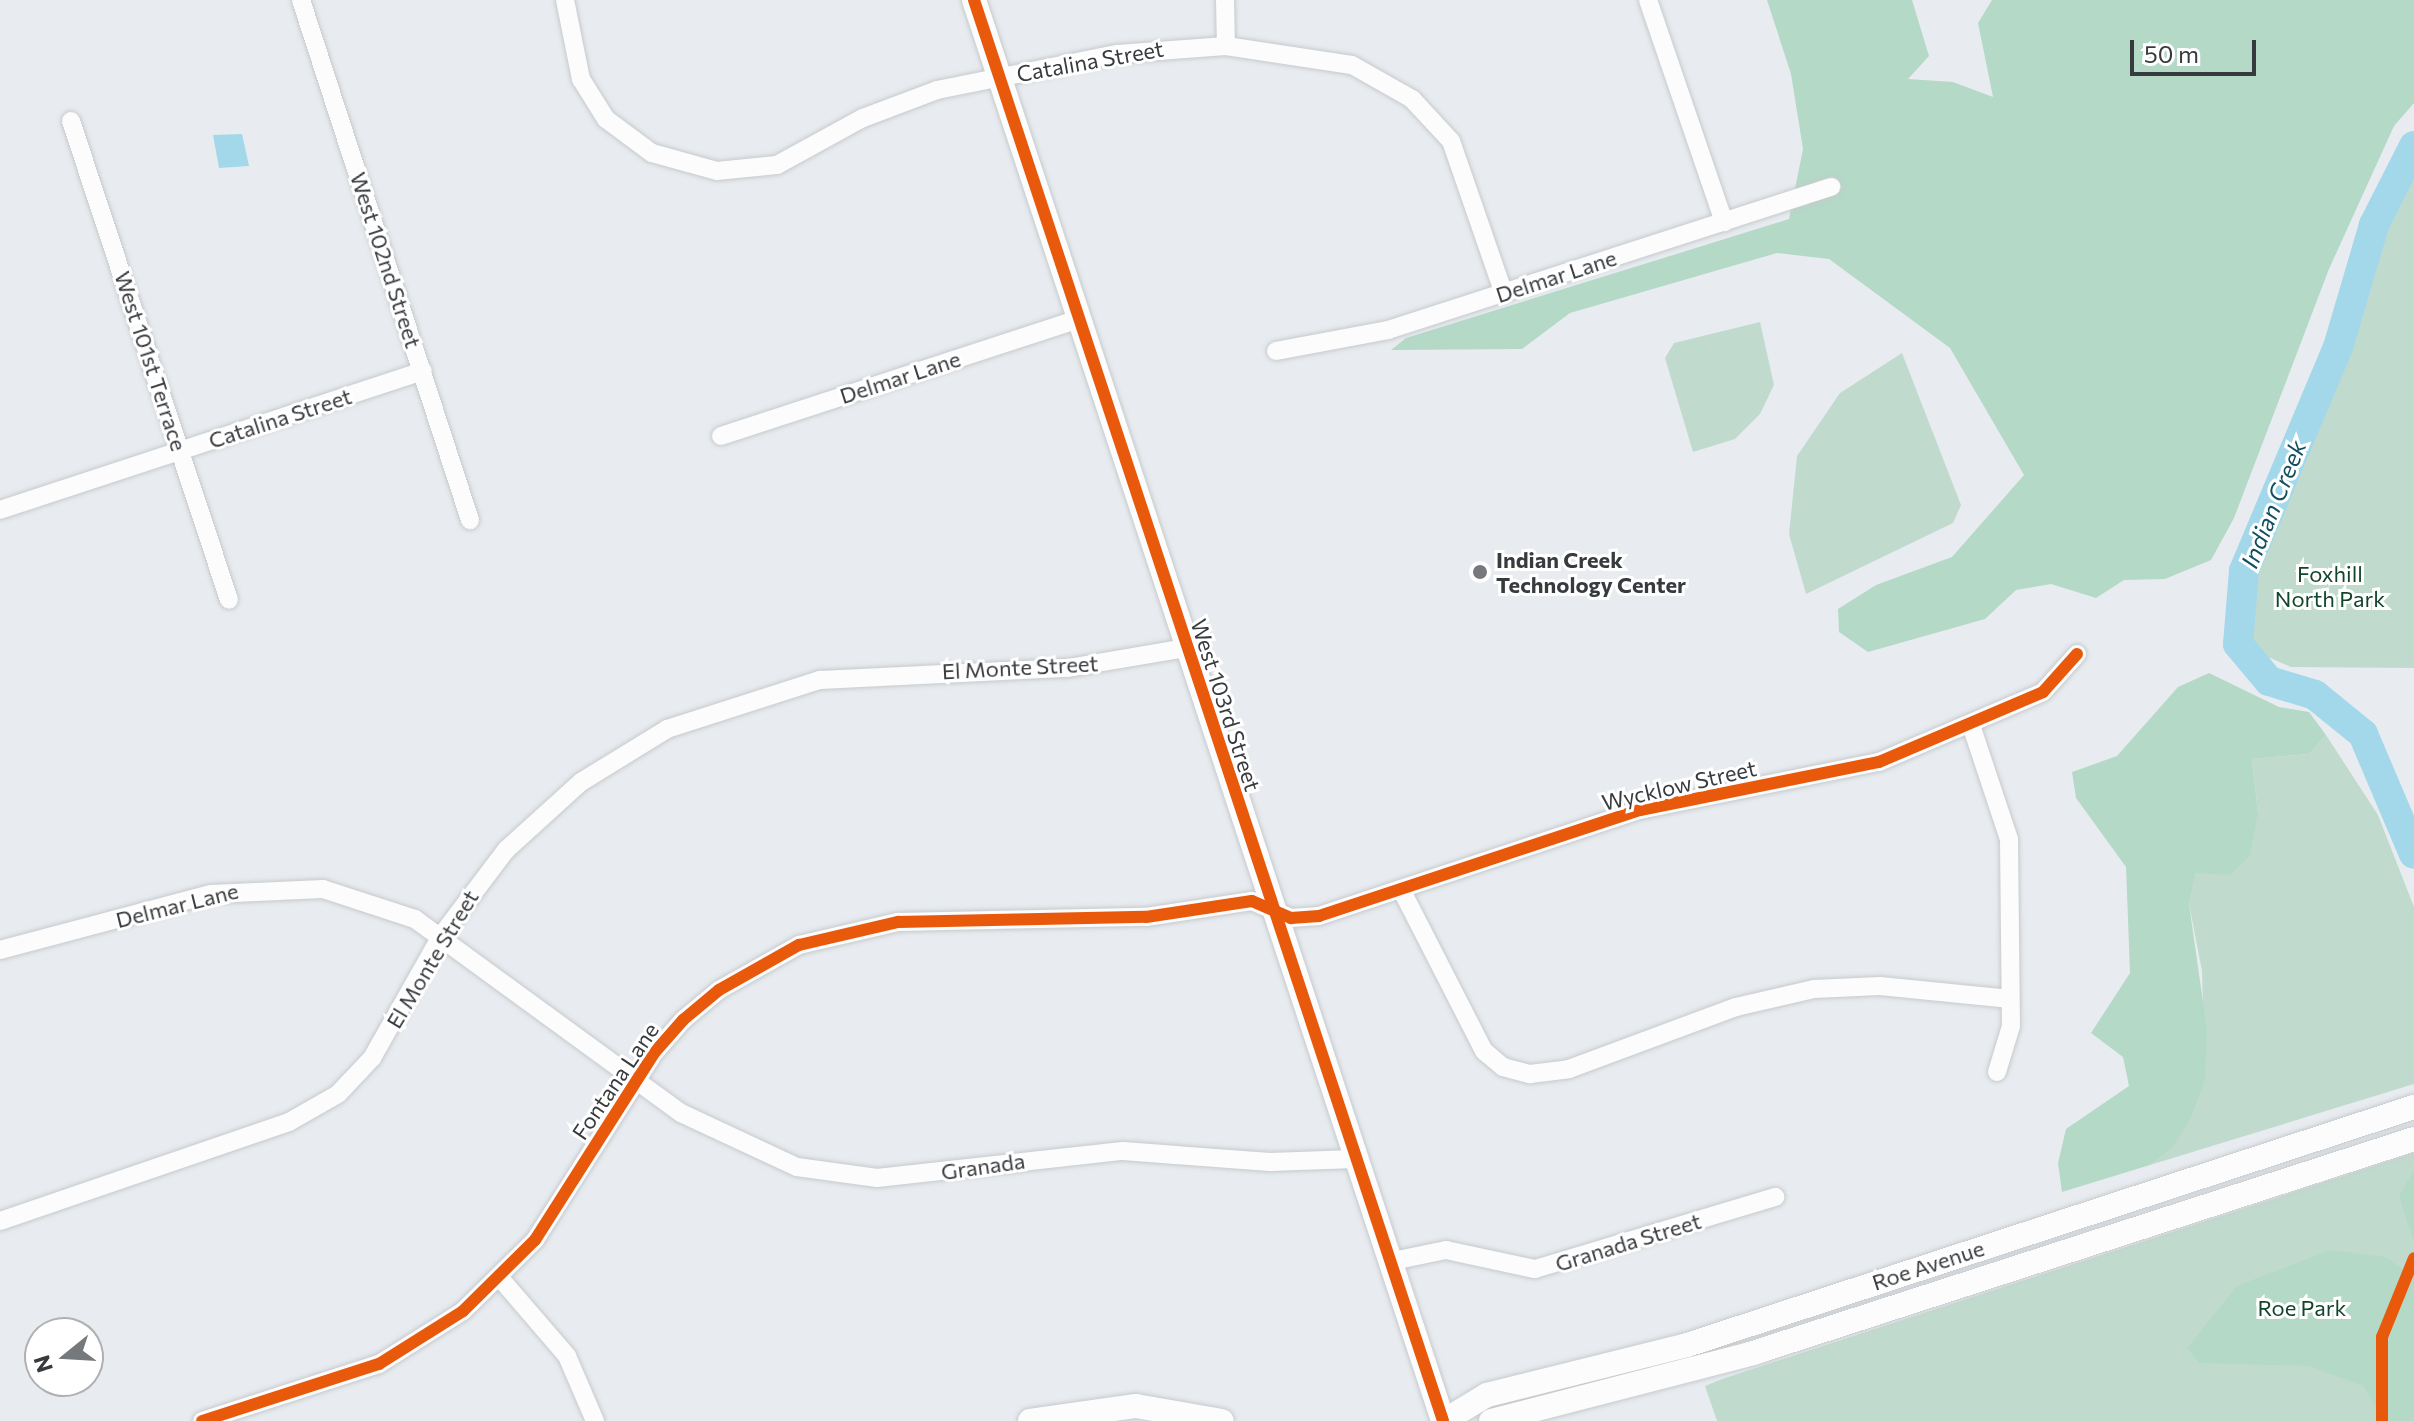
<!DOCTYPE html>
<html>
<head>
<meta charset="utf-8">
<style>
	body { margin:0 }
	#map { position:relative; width:2414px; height:1421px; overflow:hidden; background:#e8ecf0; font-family:Commissioner,sans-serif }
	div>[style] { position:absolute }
	.green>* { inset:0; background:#c0dbce }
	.forest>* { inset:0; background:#b4d9c7 }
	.water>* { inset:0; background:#a3d8ea }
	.river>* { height:30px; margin:-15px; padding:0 15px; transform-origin:15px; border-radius:15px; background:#a3d8ea }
	.roads { filter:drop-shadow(0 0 2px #c6cacd) drop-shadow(0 0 2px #c6cacd) }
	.minor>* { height:18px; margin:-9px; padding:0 9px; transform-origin:9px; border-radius:9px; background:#fcfcfd }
	.secondary>* { height:24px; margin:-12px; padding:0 12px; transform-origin:12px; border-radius:12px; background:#fcfcfd }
	.cycleway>* { height:12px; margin:-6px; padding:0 6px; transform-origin:6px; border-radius:6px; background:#e8590c }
	.dots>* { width:22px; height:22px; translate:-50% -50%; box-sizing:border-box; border:4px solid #fff; border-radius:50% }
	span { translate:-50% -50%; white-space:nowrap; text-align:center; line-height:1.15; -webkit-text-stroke:6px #fff; paint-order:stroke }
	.street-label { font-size:22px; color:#383b3e }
	.poi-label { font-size:22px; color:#383b3e; font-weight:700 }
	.left { translate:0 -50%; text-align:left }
	.park-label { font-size:22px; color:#13452d }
	.water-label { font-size:24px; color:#0f4f60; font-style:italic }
	.north { position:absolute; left:24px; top:1317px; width:80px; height:80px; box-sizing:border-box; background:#fff; border:2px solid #afb1b2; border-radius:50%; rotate:252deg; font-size:22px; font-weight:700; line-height:32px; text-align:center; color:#383b3e }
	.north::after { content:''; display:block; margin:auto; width:28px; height:36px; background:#76797c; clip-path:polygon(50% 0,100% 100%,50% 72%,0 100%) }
	.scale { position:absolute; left:2130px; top:40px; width:126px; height:36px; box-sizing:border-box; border:4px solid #383b3e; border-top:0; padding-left:10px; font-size:24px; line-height:28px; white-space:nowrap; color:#383b3e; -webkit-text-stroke:6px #fff; paint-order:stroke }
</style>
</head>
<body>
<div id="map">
	<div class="green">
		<i style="clip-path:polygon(2414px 146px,2414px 668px,2291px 667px,2238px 644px,2244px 571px,2338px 347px,2374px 225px)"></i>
		<i style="clip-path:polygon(1760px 322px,1774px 385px,1760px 414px,1735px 439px,1693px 452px,1665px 358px,1674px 343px)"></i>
		<i style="clip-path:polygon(1902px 353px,1961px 505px,1953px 523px,1806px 594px,1789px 534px,1797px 456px,1840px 393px)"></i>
		<i style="clip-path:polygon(2326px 735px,2378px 815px,2414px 907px,2414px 1084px,2150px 1165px,2172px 1149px,2205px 1080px,2202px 971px,2189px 904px,2196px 872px,2258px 813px,2252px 759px,2309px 754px)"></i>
		<i style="clip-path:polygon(2414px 1153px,2414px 1421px,1717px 1421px,1705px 1386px,1722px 1379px)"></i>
	</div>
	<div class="forest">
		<i style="clip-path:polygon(1767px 0,1912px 0,1929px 56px,1908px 79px,1953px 82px,1993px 97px,1978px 23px,1992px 0,2414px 0,2414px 103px,2394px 126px,2329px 269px,2234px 518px,2211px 560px,2165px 579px,2124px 580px,2096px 598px,2051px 584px,2016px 590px,1985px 619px,1868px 652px,1839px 632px,1838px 609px,1876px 585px,1952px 557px,2024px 475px,1950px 348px,1829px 259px,1777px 253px,1570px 313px,1522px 349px,1391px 350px,1406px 338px,1789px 219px,1803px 149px,1791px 74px)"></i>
		<i style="clip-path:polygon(2209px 673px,2279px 707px,2309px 712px,2326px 735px,2309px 754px,2252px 759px,2258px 813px,2250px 856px,2230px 875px,2196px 873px,2189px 904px,2207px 1030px,2205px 1080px,2191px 1117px,2172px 1149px,2150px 1165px,2062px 1192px,2058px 1163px,2066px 1129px,2129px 1086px,2123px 1057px,2091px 1033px,2130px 973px,2126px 867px,2076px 798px,2072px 772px,2117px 756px,2178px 687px)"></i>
		<i style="clip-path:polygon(2414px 1170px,2414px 1242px,2399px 1196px)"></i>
		<i style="clip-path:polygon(2330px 1250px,2385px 1257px,2414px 1276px,2414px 1421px,2385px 1421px,2363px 1386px,2309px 1366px,2199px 1363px,2187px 1348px,2237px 1286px)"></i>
	</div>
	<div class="water">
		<i style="clip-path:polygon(242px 134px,249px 166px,219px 168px,213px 135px)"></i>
	</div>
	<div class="river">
		<i style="left:2414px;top:146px;width:89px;rotate:116.9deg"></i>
		<i style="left:2374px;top:225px;width:127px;rotate:106.4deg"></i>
		<i style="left:2338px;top:347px;width:243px;rotate:112.8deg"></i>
		<i style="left:2244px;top:571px;width:73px;rotate:94.7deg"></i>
		<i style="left:2238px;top:644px;width:48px;rotate:50deg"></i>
		<i style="left:2269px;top:681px;width:48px;rotate:16.9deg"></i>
		<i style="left:2315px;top:695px;width:62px;rotate:39.1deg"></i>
		<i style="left:2363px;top:734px;width:130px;rotate:67deg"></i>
	</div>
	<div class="roads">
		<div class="minor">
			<i style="left:301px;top:0;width:547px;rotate:72deg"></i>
			<i style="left:565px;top:0;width:81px;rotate:78.6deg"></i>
			<i style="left:581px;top:79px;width:47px;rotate:58deg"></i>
			<i style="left:606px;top:119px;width:57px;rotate:36.5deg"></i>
			<i style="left:652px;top:153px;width:67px;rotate:15.5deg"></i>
			<i style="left:717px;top:171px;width:60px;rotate:-5.7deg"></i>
			<i style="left:777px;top:165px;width:98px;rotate:-28.7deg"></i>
			<i style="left:863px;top:118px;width:79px;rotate:-20.7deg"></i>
			<i style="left:937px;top:90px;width:184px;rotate:-11.3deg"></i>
			<i style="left:1117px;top:54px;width:109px;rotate:-4.2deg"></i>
			<i style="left:1226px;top:46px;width:127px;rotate:8.6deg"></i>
			<i style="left:1352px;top:65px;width:69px;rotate:29.5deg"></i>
			<i style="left:1412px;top:99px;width:57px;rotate:47.1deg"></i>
			<i style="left:1451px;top:141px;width:159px;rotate:70.9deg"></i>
			<i style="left:1225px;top:0;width:46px;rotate:88.8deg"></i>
			<i style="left:1648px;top:0;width:235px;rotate:71.1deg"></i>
			<i style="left:71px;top:121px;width:504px;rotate:71.74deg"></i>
			<i style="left:1276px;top:351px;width:114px;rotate:-10.6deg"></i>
			<i style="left:1388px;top:330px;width:466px;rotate:-17.9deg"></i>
			<i style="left:721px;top:436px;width:376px;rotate:-18.1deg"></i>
			<i style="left:0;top:510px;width:445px;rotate:-18.2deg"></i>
			<i style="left:1971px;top:725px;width:120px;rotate:71.6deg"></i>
			<i style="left:2009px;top:839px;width:187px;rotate:89.4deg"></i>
			<i style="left:2011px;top:1026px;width:48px;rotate:106.9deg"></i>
			<i style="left:1401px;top:889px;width:182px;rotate:62.9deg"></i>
			<i style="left:1484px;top:1051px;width:25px;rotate:40deg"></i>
			<i style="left:1503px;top:1067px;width:28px;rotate:15deg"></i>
			<i style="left:1530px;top:1074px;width:39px;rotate:-7deg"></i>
			<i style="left:1569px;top:1069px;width:178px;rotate:-20.4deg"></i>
			<i style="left:1736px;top:1007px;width:80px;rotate:-13deg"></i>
			<i style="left:1814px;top:989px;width:66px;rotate:-2.6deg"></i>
			<i style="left:1880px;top:986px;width:131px;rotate:5.7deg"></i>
			<i style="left:0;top:950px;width:218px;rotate:-14.9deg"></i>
			<i style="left:211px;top:894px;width:112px;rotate:-2.6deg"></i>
			<i style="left:323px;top:889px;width:97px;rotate:18.1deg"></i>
			<i style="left:415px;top:919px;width:329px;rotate:36.1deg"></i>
			<i style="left:681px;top:1113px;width:128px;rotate:25deg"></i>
			<i style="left:797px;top:1167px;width:81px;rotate:7.8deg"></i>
			<i style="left:877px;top:1178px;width:247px;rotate:-6.3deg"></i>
			<i style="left:1123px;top:1151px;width:147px;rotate:4.3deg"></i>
			<i style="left:1270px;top:1162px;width:84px;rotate:-2deg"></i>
			<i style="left:0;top:1221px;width:305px;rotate:-18.9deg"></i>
			<i style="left:289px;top:1122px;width:56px;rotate:-29.7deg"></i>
			<i style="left:338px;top:1094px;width:50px;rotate:-46.6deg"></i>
			<i style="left:372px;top:1058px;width:140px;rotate:-60.5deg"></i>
			<i style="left:441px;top:936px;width:108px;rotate:-52.9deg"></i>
			<i style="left:506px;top:850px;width:101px;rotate:-42.2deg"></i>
			<i style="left:581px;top:782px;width:101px;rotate:-31.6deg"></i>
			<i style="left:667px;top:729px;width:161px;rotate:-17.8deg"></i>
			<i style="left:820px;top:680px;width:248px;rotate:-2.8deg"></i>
			<i style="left:1068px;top:668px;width:120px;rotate:-9.6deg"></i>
			<i style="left:1388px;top:1262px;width:59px;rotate:-11.7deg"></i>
			<i style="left:1446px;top:1250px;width:91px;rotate:12.1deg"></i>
			<i style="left:1535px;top:1269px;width:251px;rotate:-16.7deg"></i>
			<i style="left:500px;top:1278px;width:103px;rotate:49.3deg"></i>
			<i style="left:567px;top:1356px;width:71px;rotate:66.7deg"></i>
			<i style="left:202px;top:1421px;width:186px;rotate:-17.9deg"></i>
			<i style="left:379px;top:1364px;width:99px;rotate:-32.2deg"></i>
			<i style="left:463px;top:1311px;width:101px;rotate:-44.6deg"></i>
			<i style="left:535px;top:1240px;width:222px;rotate:-57.5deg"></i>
			<i style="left:654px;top:1053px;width:44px;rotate:-48.7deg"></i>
			<i style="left:683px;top:1020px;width:47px;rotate:-39.8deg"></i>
			<i style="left:719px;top:990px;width:92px;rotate:-29.4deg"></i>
			<i style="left:799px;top:945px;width:102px;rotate:-13.1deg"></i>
			<i style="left:898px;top:922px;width:248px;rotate:-1.2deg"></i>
			<i style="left:1146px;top:917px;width:107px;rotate:-8.6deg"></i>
			<i style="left:1252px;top:901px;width:43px;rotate:23.6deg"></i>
			<i style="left:1291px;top:918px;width:28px;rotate:-4deg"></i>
			<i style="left:1319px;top:916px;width:338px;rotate:-18.3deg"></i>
			<i style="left:1640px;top:810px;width:244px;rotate:-11.4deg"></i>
			<i style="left:1879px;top:762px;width:178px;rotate:-23.1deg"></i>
			<i style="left:2043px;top:692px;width:51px;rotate:-48.2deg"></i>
		</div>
		<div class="secondary">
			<i style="left:974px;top:0;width:1496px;rotate:71.73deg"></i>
			<i style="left:1030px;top:1421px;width:107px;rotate:-8.1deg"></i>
			<i style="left:1136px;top:1406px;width:87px;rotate:9.9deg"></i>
			<i style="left:1444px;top:1421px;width:50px;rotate:-31.2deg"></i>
			<i style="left:1487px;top:1395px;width:206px;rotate:-14deg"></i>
			<i style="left:1687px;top:1345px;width:765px;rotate:-18.13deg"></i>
			<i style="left:1491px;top:1421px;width:271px;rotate:-14.5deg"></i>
			<i style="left:1753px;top:1353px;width:695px;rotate:-17.94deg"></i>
		</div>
	</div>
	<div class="cycleway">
		<i style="left:974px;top:0;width:1496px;rotate:71.73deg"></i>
		<i style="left:202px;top:1421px;width:186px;rotate:-17.9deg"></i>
		<i style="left:379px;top:1364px;width:99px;rotate:-32.2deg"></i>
		<i style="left:463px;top:1311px;width:101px;rotate:-44.6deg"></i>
		<i style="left:535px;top:1240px;width:222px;rotate:-57.5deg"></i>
		<i style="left:654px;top:1053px;width:44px;rotate:-48.7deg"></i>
		<i style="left:683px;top:1020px;width:47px;rotate:-39.8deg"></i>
		<i style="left:719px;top:990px;width:92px;rotate:-29.4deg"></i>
		<i style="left:799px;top:945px;width:102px;rotate:-13.1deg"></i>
		<i style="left:898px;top:922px;width:248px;rotate:-1.2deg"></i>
		<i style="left:1146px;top:917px;width:107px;rotate:-8.6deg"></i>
		<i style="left:1252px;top:901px;width:43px;rotate:23.6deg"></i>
		<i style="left:1291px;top:918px;width:28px;rotate:-4deg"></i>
		<i style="left:1319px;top:916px;width:338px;rotate:-18.3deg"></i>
		<i style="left:1640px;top:810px;width:244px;rotate:-11.4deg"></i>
		<i style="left:1879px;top:762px;width:178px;rotate:-23.1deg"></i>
		<i style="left:2043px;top:692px;width:51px;rotate:-48.2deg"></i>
		<i style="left:2382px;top:1421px;width:84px;rotate:-90deg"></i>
		<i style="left:2382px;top:1337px;width:85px;rotate:-67.9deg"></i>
	</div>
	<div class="dots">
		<i style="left:1480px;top:572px;background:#76797c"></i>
	</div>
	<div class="street-label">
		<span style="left:1090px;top:61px;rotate:-10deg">Catalina Street</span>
		<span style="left:386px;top:260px;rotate:72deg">West 102nd Street</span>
		<span style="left:1556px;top:276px;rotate:-18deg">Delmar Lane</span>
		<span style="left:151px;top:361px;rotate:72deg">West 101st Terrace</span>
		<span style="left:900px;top:377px;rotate:-18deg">Delmar Lane</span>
		<span style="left:280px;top:418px;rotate:-18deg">Catalina Street</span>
		<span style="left:1020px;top:667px;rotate:-3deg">El Monte Street</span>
		<span style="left:1226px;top:705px;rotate:72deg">West 103rd Street</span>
		<span style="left:1679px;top:785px;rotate:-13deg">Wycklow Street</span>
		<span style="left:177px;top:905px;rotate:-14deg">Delmar Lane</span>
		<span style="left:432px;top:959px;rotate:-59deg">El Monte Street</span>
		<span style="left:615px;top:1081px;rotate:-56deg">Fontana Lane</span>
		<span style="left:983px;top:1166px;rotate:-8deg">Granada</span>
		<span style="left:1628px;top:1242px;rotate:-17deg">Granada Street</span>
		<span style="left:1928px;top:1265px;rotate:-18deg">Roe Avenue</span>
	</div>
	<div class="poi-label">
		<span class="left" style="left:1496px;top:572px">Indian Creek<br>Technology Center</span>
	</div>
	<div class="park-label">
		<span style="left:2330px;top:586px">Foxhill<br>North Park</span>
		<span style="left:2302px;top:1308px">Roe Park</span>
	</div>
	<div class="water-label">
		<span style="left:2273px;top:504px;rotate:-68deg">Indian Creek</span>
	</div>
	<div class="north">N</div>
	<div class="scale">50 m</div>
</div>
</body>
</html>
